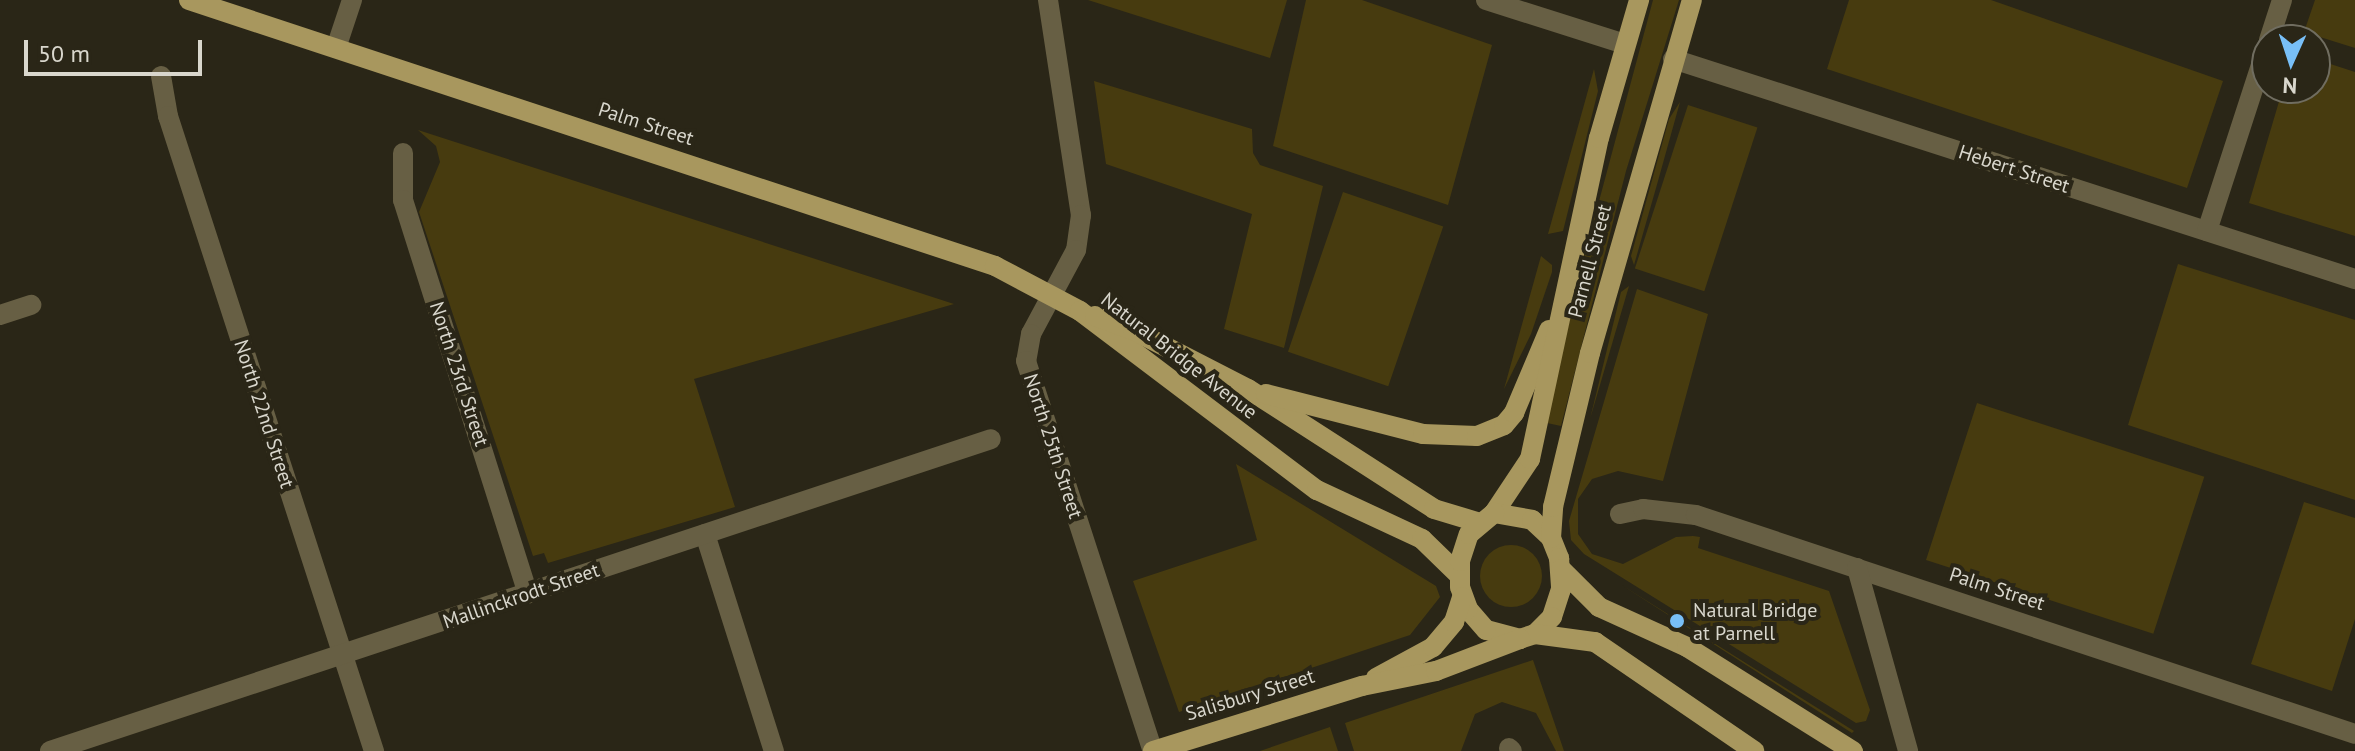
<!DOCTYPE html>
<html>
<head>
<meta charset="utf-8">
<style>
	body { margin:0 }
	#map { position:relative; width:2355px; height:751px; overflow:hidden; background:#2a2617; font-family:"PT Sans",sans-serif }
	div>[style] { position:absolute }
	.green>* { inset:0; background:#473b0f; transform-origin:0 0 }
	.round { border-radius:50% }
	.street>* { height:20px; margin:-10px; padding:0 10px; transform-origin:10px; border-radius:10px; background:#675f44 }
	.primary>* { height:20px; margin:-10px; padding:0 10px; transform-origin:10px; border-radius:10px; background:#a8975e }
	.dots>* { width:22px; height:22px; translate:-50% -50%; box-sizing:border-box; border:4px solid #2a2617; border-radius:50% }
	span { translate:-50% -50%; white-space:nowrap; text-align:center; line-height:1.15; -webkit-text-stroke:8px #2a2617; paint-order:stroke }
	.street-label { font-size:20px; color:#d9d7cd }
	.poi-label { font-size:20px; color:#d9d7cd }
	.left { translate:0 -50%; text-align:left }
	.north { position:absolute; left:2251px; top:24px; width:80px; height:80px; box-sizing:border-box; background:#2a2617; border:2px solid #706d60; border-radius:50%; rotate:183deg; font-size:22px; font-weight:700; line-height:32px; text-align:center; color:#d9d7cd }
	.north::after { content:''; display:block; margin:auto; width:28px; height:36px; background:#78bff7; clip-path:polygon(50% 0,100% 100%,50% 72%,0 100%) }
	.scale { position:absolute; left:24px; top:40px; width:178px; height:36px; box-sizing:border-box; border:4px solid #d9d7cd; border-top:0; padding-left:10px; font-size:24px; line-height:28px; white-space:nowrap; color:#d9d7cd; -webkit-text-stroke:6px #2a2617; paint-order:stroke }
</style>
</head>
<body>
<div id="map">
	<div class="green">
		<i style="clip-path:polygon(1088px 0,1287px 0,1270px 58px)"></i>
		<i style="clip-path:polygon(1306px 0,1362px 0,1492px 45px,1448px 205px,1273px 146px)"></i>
		<i style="clip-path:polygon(1653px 0,1679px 0,1626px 171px,1561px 426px,1547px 423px,1580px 272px)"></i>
		<i style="clip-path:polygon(1849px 0,1991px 0,2223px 81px,2187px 188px,1827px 69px)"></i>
		<i style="clip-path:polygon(2315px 0,2355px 0,2355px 48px,2304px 32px)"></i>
		<i style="clip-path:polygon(2315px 59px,2355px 72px,2355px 236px,2249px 203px,2283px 88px,2315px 88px)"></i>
		<i style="clip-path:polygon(1594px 69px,1598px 91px,1563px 231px,1548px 234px)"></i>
		<i style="clip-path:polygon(1094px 81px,1252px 129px,1253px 153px,1260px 165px,1323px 186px,1284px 348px,1224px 329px,1252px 214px,1106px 164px)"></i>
		<i style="clip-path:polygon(1680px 102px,1658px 181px,1634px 265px,1631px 256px,1669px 119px)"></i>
		<i style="left:1688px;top:105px;width:73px;height:172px;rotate:18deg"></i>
		<i style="clip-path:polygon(418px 130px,954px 304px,694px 379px,735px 507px,548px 563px,544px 553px,533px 556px,419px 212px,440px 162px,436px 146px)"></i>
		<i style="left:1343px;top:192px;width:106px;height:169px;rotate:19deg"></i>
		<i style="clip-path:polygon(1541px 256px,1552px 265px,1552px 272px,1531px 334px,1504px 389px)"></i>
		<i style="clip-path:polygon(2178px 264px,2355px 320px,2355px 500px,2128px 425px)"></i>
		<i style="clip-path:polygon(1629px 286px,1590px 419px,1621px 292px)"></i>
		<i style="clip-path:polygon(1637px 289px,1708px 314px,1663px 481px,1618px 471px,1592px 479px,1578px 499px,1578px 534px,1592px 554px,1623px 564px,1676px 537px,1693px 536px,1700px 537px,1698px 548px,1829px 591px,1870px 710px,1866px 721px,1856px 723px,1584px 554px,1571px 540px,1569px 521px)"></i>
		<i style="left:1977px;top:403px;width:239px;height:165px;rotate:18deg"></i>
		<i style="clip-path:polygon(1236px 464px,1436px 586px,1440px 597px,1410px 635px,1179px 712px,1133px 581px,1257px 540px)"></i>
		<i style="clip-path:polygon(2304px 502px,2355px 518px,2355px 619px,2332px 691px,2251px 664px)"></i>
		<i class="round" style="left:1480px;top:545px;width:62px;height:62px"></i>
		<i style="clip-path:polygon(1620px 584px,1854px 731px,1852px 733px)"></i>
		<i style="clip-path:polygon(1533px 660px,1564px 751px,1556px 751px,1536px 713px,1502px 702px,1475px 714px,1461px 751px,1354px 751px,1345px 723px)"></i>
		<i style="clip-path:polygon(1330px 727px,1338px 751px,1260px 751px)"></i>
	</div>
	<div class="street">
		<i style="left:1048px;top:0;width:218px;rotate:81.3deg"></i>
		<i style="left:1081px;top:215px;width:35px;rotate:98deg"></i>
		<i style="left:1076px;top:250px;width:95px;rotate:118.2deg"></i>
		<i style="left:1031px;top:334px;width:27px;rotate:100deg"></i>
		<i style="left:1026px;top:361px;width:410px;rotate:72deg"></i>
		<i style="left:1486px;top:0;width:146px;rotate:17.6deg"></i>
		<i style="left:2269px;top:40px;width:42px;rotate:-72deg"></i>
		<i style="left:336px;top:48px;width:51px;rotate:-71.6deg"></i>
		<i style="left:1673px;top:59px;width:717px;rotate:17.88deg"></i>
		<i style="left:161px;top:76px;width:41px;rotate:80.1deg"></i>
		<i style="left:168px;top:116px;width:668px;rotate:72.03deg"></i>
		<i style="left:403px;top:153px;width:47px;rotate:90deg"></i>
		<i style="left:403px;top:200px;width:413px;rotate:72.4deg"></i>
		<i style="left:2207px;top:231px;width:194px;rotate:-72deg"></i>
		<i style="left:0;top:315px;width:33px;rotate:-18deg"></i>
		<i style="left:1620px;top:514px;width:24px;rotate:-12deg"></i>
		<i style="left:1643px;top:509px;width:53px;rotate:6.5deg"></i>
		<i style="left:1696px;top:515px;width:694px;rotate:18.38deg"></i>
		<i style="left:705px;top:534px;width:228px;rotate:72.4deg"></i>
		<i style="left:1857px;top:568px;width:190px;rotate:74.4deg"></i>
		<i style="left:1509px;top:748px;width:4px;rotate:45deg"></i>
		<i style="left:50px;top:751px;width:991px;rotate:-18.34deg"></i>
	</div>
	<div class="primary">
		<i style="left:189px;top:0;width:849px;rotate:18.26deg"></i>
		<i style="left:995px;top:266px;width:96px;rotate:27.9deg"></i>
		<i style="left:1080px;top:311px;width:297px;rotate:37.1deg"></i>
		<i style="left:1317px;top:490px;width:116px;rotate:25deg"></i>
		<i style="left:1422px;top:539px;width:52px;rotate:44.2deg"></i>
		<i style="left:1095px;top:316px;width:40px;rotate:20.2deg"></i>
		<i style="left:1133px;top:330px;width:129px;rotate:27.2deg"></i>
		<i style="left:1248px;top:389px;width:221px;rotate:32.8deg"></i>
		<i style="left:1434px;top:509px;width:45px;rotate:16.8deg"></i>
		<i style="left:1266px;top:394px;width:162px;rotate:14.3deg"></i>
		<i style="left:1423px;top:434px;width:54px;rotate:2.1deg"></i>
		<i style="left:1477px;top:436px;width:29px;rotate:-22deg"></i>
		<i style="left:1504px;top:425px;width:16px;rotate:-50deg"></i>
		<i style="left:1514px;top:413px;width:90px;rotate:-67.1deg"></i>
		<i style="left:1494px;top:513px;width:65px;rotate:-56.3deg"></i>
		<i style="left:1530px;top:459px;width:328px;rotate:-77.9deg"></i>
		<i style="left:1599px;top:138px;width:144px;rotate:-73.8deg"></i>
		<i style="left:1494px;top:513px;width:39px;rotate:10deg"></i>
		<i style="left:1532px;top:520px;width:26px;rotate:43deg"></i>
		<i style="left:1551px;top:538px;width:22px;rotate:68deg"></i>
		<i style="left:1559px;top:558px;width:31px;rotate:86deg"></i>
		<i style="left:1561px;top:589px;width:29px;rotate:108deg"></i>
		<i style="left:1552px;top:617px;width:24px;rotate:135deg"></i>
		<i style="left:1535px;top:634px;width:16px;rotate:162deg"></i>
		<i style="left:1520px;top:639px;width:35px;rotate:-165deg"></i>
		<i style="left:1486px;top:630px;width:28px;rotate:-131deg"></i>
		<i style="left:1468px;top:609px;width:23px;rotate:-110deg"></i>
		<i style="left:1460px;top:587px;width:26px;rotate:-90deg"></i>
		<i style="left:1460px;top:561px;width:28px;rotate:-72deg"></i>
		<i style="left:1469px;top:534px;width:33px;rotate:-40deg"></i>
		<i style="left:1551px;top:538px;width:31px;rotate:-86deg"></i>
		<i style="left:1553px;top:507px;width:158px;rotate:-76.5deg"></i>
		<i style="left:1590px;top:353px;width:367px;rotate:-73.9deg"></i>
		<i style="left:1561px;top:569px;width:54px;rotate:45deg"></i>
		<i style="left:1599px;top:607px;width:97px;rotate:24.4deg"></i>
		<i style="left:1687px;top:647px;width:196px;rotate:32.1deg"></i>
		<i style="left:1535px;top:634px;width:61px;rotate:7.6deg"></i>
		<i style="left:1595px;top:642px;width:193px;rotate:34.4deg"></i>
		<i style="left:1376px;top:678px;width:65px;rotate:-28.5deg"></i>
		<i style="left:1433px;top:647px;width:33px;rotate:-50deg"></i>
		<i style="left:1454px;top:622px;width:26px;rotate:-72deg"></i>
		<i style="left:1153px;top:751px;width:219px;rotate:-17.3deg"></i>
		<i style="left:1362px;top:686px;width:76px;rotate:-11.5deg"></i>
		<i style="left:1436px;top:671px;width:90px;rotate:-20.9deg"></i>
	</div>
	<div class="dots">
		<i style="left:1677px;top:621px;background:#78bff7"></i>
	</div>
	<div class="street-label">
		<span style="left:646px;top:124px;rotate:18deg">Palm Street</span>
		<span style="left:2014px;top:169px;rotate:18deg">Hebert Street</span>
		<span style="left:1590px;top:261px;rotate:-75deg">Parnell Street</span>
		<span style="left:1179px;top:356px;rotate:38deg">Natural Bridge Avenue</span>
		<span style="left:459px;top:374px;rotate:72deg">North 23rd Street</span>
		<span style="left:264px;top:414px;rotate:72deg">North 22nd Street</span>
		<span style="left:1053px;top:446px;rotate:72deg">North 25th Street</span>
		<span style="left:1997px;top:589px;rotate:18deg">Palm Street</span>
		<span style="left:521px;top:596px;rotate:-19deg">Mallinckrodt Street</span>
		<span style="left:1250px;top:695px;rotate:-17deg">Salisbury Street</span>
	</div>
	<div class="poi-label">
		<span class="left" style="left:1693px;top:622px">Natural Bridge<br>at Parnell</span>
	</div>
	<div class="north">N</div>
	<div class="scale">50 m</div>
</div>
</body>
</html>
